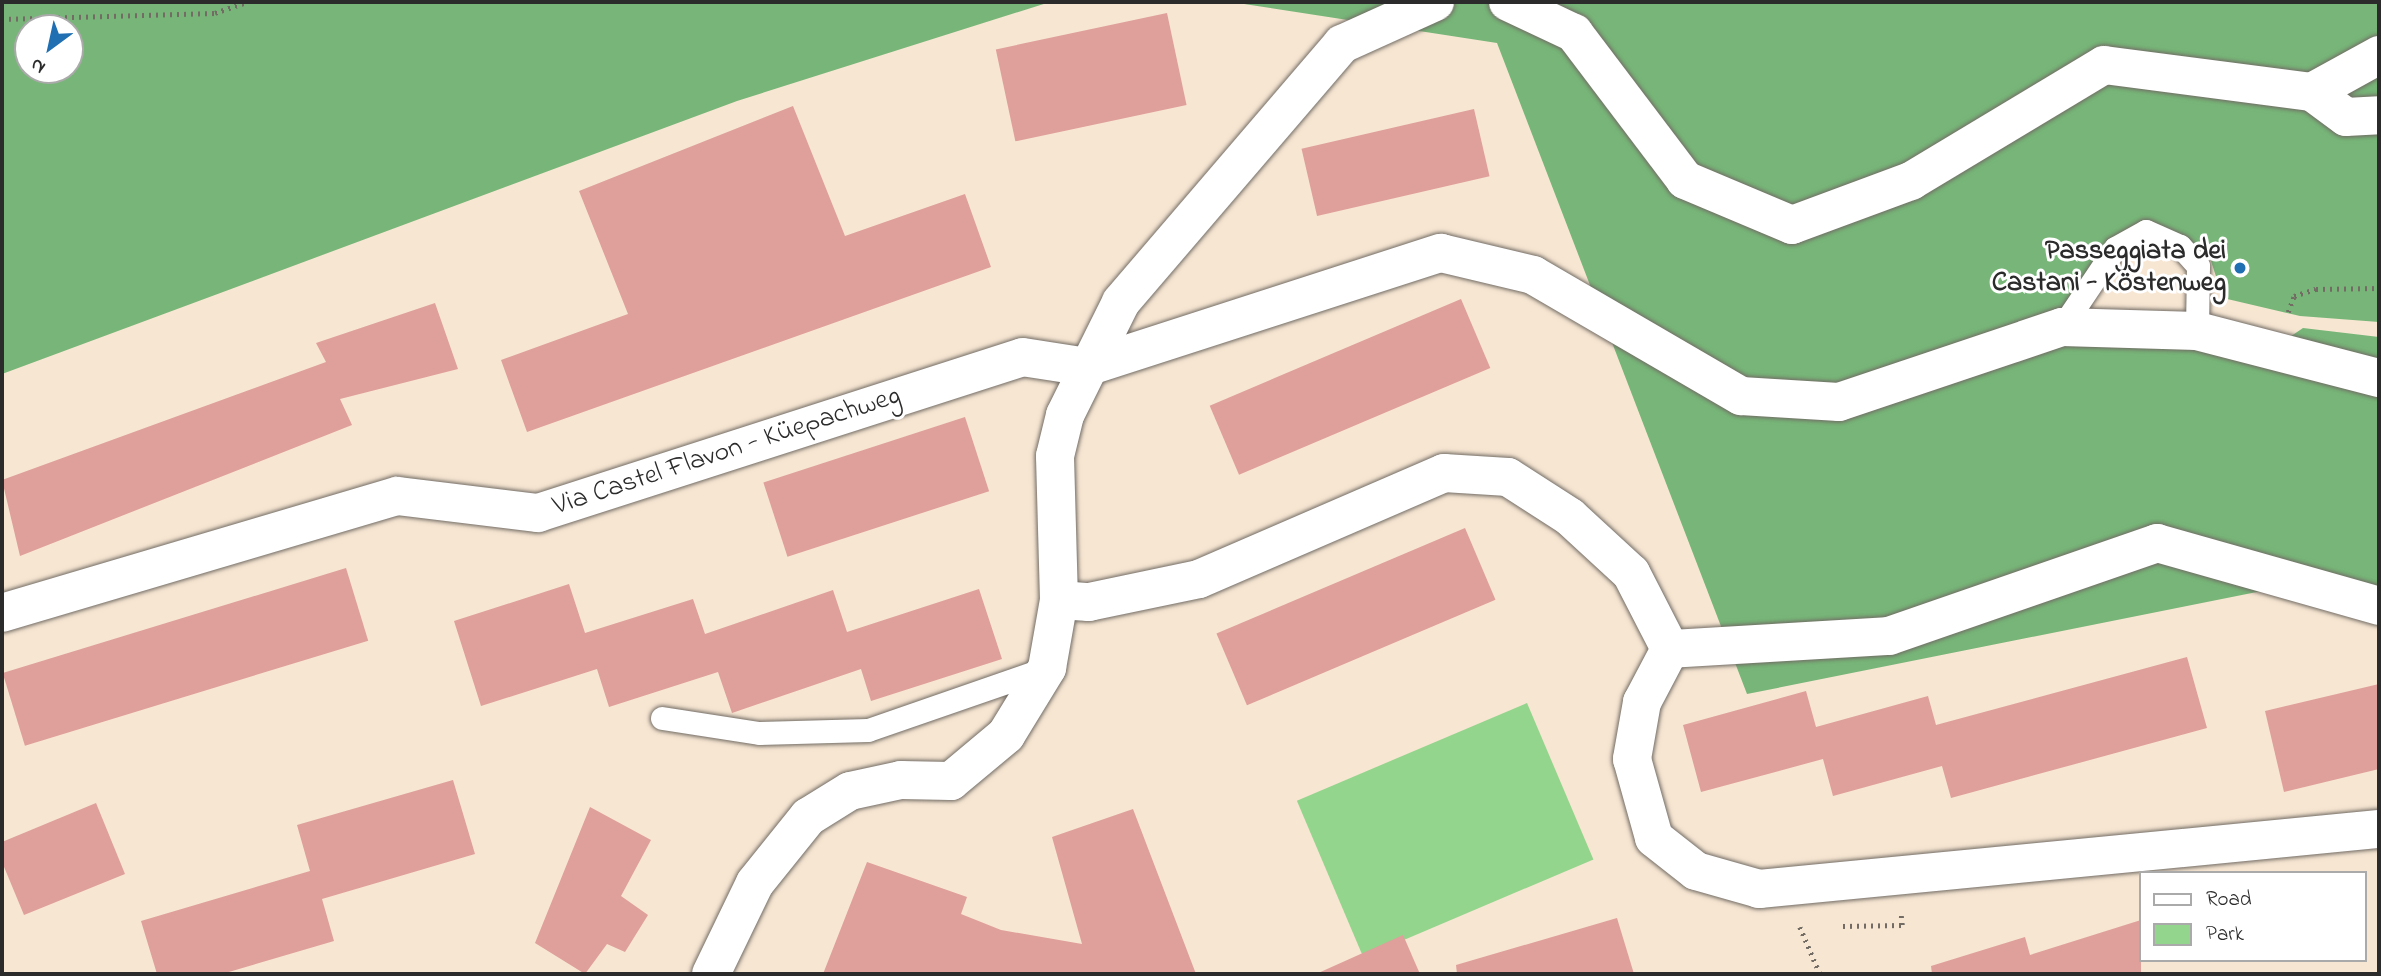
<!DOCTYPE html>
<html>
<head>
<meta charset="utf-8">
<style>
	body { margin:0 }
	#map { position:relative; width:2381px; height:976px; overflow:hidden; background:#f7e6d2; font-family:"Indie Flower",sans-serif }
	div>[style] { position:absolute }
	.green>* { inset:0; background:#94d58d; transform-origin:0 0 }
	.forest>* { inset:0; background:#77b678 }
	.building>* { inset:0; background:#df9f9b; transform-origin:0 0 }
	.path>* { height:4.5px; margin-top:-2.25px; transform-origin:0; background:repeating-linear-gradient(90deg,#726c65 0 2px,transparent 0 7px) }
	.roads { filter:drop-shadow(0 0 2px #726c65) drop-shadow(0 0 2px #726c65) }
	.lane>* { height:23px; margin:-11.5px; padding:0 11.5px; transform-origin:11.5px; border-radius:11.5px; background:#fff }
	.street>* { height:38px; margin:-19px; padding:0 19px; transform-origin:19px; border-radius:19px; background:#fff }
	.dots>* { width:19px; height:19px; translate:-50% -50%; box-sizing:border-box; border:4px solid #fff; border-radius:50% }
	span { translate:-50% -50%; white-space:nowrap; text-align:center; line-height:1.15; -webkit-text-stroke:6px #fff; paint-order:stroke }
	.poi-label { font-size:28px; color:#2b2b2b; font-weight:700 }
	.right { translate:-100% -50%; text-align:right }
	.street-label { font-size:28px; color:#2b2b2b }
	.frame { position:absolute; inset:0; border:4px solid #2b2b2b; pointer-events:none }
	.legend { position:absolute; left:2139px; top:871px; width:228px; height:91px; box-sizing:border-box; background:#fff; border:2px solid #aaa; margin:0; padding:9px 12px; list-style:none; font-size:21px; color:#2b2b2b }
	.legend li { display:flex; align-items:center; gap:14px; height:35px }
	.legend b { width:35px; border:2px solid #aaa }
	.north { position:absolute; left:14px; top:14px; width:70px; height:70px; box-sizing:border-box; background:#fff; border:2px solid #aaa; border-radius:50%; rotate:213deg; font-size:19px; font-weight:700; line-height:28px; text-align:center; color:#2b2b2b }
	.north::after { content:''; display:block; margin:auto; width:24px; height:32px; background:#1f6fb2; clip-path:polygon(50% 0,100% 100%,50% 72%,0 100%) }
</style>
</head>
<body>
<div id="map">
	<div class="green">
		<i style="left:1527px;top:703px;width:170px;height:250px;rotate:67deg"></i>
	</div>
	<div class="forest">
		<i style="clip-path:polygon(evenodd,2px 2px,1050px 2px,737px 101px,2px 374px,2px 2px,28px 28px,70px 28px,70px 70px,28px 70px,28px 28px)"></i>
		<i style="clip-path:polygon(1231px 2px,2379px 2px,2379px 322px,2300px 316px,2223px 298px,2210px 258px,2146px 231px,2115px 248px,2062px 326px,2275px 347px,2303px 328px,2379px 337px,2379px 591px,2312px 581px,1747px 694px,1497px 43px)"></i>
	</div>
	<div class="building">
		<i style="left:1167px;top:13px;width:94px;height:175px;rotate:78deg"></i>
		<i style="clip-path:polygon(793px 106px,845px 236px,965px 194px,991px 267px,527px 432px,501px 360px,628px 314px,579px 191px)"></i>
		<i style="left:1474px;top:109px;width:69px;height:177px;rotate:77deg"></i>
		<i style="left:1461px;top:299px;width:75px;height:273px;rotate:67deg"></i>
		<i style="clip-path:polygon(435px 303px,458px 369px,340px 399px,352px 425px,20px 556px,2px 480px,326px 362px,316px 343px)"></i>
		<i style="left:965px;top:417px;width:78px;height:212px;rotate:72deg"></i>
		<i style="left:1465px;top:528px;width:78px;height:270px;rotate:67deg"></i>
		<i style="left:346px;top:568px;width:76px;height:359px;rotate:73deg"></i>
		<i style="clip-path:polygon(569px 584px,585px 633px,693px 599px,705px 634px,833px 590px,847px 632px,979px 589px,1002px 659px,871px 701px,861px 669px,732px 713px,718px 672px,609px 707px,597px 669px,481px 706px,454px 621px)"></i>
		<i style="clip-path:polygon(2187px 657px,2207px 728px,1951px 798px,1942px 766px,1833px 796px,1823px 759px,1701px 792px,1683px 725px,1806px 691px,1816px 727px,1928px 696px,1936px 725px)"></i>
		<i style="clip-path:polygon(2379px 684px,2379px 769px,2284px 792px,2265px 711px)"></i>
		<i style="clip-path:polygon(453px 780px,475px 854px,322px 899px,334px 941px,222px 974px,157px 974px,141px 921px,310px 871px,297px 825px)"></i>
		<i style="clip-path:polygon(96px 803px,125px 874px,24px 915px,2px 862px,2px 842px)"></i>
		<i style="clip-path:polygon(590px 807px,651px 840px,621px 896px,648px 915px,625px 952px,607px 944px,585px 974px,535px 943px)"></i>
		<i style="clip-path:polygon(1133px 809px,1196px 974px,823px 974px,867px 862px,967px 897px,961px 914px,1001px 930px,1082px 944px,1052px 837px)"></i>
		<i style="clip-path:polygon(1617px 918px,1634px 974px,1457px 974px,1456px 965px)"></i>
		<i style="clip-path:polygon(2141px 920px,2141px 974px,1932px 974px,1931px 966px,2025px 937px,2030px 955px)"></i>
		<i style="clip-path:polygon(1403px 935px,1420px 974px,1316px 974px)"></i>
	</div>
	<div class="path">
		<i style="left:2px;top:19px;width:213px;rotate:-1.6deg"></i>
		<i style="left:215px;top:13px;width:34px;rotate:-19deg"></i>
		<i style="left:2288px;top:312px;width:17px;rotate:-69deg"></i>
		<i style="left:2294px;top:296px;width:23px;rotate:-18deg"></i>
		<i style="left:2316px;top:289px;width:63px;rotate:-0.9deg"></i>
		<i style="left:1843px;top:926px;width:59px;rotate:-1deg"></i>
		<i style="left:1902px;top:925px;width:10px;rotate:-96deg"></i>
		<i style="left:1800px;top:927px;width:51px;rotate:66.9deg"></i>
	</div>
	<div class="roads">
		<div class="lane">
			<i style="left:2062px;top:327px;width:95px;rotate:-56.1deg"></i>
			<i style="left:2115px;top:248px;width:35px;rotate:-29deg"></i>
			<i style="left:2146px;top:231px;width:37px;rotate:24deg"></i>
			<i style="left:2180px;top:246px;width:27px;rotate:48deg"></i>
			<i style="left:2198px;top:266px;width:65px;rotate:90.9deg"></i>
			<i style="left:662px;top:718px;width:98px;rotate:8.8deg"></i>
			<i style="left:759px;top:733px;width:109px;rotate:-1.6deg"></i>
			<i style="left:868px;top:730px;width:189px;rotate:-19.1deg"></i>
		</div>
		<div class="street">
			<i style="left:1508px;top:2px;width:73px;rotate:25.2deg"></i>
			<i style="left:1574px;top:33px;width:184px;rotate:52.9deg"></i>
			<i style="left:1685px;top:180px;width:116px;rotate:22.8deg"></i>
			<i style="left:1792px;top:225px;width:127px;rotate:-20.3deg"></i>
			<i style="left:1911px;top:181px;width:225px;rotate:-31deg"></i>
			<i style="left:2104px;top:65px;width:210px;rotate:7.4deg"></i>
			<i style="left:2312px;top:92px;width:77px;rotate:-28.9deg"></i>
			<i style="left:2312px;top:92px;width:42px;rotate:36.3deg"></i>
			<i style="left:2346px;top:117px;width:33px;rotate:-3deg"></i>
			<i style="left:1059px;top:600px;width:30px;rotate:4deg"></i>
			<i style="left:1089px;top:602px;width:112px;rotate:-11.8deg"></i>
			<i style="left:1199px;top:579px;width:267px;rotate:-23.4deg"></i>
			<i style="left:1444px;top:473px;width:64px;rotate:3.6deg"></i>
			<i style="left:1508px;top:477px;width:74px;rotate:32.8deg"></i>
			<i style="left:1570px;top:517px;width:83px;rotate:42.6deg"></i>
			<i style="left:1631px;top:573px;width:85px;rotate:62.8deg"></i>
			<i style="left:2px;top:613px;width:412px;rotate:-16.5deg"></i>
			<i style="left:397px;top:496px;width:142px;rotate:6.9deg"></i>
			<i style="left:538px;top:513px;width:509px;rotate:-17.83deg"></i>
			<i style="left:1023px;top:357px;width:65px;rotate:8.9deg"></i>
			<i style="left:1087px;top:367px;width:372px;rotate:-17.9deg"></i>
			<i style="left:1441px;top:253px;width:95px;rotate:13.4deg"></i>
			<i style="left:1533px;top:275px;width:241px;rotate:30.2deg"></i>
			<i style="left:1741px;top:396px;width:98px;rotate:3.5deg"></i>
			<i style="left:1839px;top:402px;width:235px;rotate:-18.6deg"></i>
			<i style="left:2062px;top:327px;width:135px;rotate:1.7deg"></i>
			<i style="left:2197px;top:331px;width:188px;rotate:14.5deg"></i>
			<i style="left:1670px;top:649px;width:60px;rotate:117.8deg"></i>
			<i style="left:1642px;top:702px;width:58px;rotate:100deg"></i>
			<i style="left:1632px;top:759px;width:82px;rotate:74.4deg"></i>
			<i style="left:1654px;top:838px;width:53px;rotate:38.2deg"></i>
			<i style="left:1696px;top:871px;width:66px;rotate:15.9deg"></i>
			<i style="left:1759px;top:889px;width:623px;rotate:-5.53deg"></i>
			<i style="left:1670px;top:649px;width:219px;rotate:-3.4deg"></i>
			<i style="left:1889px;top:636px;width:284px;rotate:-19.1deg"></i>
			<i style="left:2157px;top:543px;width:231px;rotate:15.8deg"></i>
			<i style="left:711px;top:974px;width:101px;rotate:-64.2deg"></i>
			<i style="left:755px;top:883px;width:85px;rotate:-51.2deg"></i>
			<i style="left:808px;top:817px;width:49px;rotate:-31.8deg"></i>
			<i style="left:850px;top:791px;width:52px;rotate:-12.2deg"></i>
			<i style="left:901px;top:780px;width:50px;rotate:1.1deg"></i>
			<i style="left:951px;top:781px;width:72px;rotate:-39.9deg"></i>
			<i style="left:1006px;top:735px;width:79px;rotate:-58.5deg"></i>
			<i style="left:1047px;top:668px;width:69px;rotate:-80deg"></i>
			<i style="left:1059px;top:600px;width:144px;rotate:-91.6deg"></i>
			<i style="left:1055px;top:456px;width:42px;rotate:-76.3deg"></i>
			<i style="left:1065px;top:415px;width:126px;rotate:-63.6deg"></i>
			<i style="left:1121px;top:302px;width:340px;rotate:-49.4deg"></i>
			<i style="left:1342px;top:44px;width:102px;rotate:-24.3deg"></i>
		</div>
	</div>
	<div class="dots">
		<i style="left:2240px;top:268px;background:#1f6fb2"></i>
	</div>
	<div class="poi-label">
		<span class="right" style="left:2226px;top:268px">Passeggiata dei<br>Castani - Köstenweg</span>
	</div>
	<div class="street-label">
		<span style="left:727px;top:452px;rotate:-18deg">Via Castel Flavon - Küepachweg</span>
	</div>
	<div class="frame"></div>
	<ul class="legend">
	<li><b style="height:9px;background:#fff"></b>Road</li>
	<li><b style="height:19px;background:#94d58d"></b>Park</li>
	</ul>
	<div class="north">N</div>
</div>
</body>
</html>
